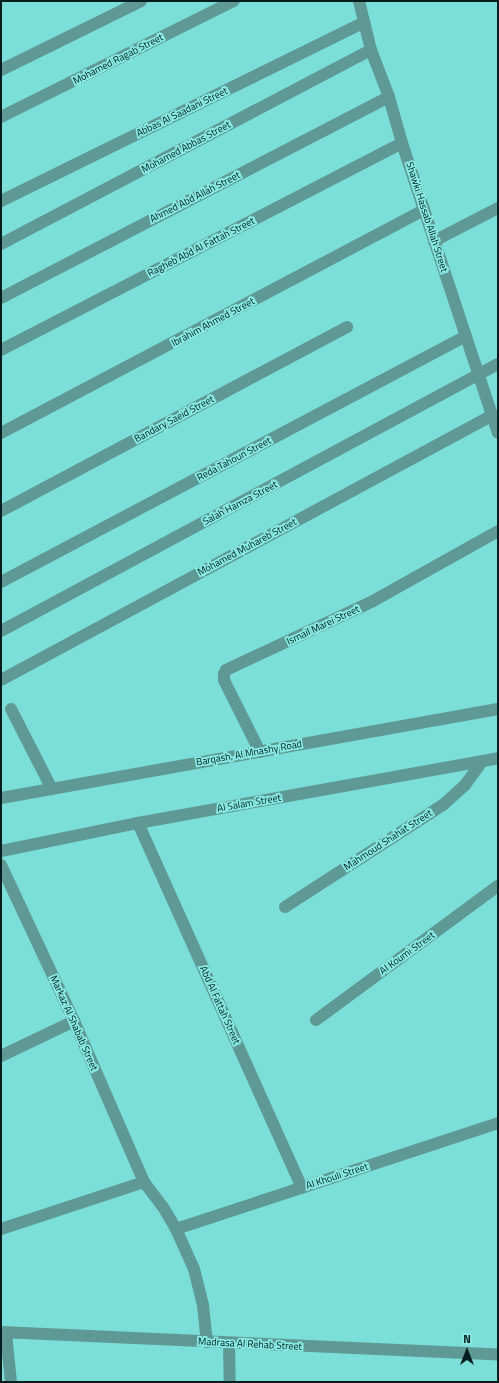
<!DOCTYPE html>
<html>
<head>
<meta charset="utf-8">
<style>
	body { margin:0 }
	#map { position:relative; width:499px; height:1383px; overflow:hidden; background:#7cded8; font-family:"Titillium Web",sans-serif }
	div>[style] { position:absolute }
	.minor>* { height:12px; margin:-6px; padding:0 6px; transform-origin:6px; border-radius:6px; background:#5e9995 }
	span { translate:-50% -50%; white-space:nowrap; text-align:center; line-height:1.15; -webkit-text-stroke:3.5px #89ebe6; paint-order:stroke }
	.street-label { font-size:10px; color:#001e1d }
	.frame { position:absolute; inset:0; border:2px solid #001e1d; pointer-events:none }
	.north { position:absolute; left:447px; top:1331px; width:40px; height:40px; -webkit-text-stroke:3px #89ebe6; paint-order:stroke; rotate:0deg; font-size:11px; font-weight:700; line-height:16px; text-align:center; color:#001e1d }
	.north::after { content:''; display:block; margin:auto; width:14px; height:18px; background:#001e1d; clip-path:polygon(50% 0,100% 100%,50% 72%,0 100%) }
</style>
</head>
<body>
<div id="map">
	<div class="minor">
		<i style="left:359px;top:1px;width:50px;rotate:76.2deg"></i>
		<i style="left:371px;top:50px;width:50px;rotate:69deg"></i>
		<i style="left:389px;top:97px;width:48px;rotate:74.2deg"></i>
		<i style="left:402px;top:143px;width:305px;rotate:71.7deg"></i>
		<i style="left:1px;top:70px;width:156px;rotate:-26.2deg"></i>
		<i style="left:1px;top:117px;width:260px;rotate:-26.5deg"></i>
		<i style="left:1px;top:201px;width:405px;rotate:-26.2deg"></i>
		<i style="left:434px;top:241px;width:72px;rotate:-27.3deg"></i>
		<i style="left:1px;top:244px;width:418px;rotate:-27.7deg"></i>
		<i style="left:1px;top:298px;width:437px;rotate:-27.4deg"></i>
		<i style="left:1px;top:350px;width:451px;rotate:-27.3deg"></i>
		<i style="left:1px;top:433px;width:478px;rotate:-27.8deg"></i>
		<i style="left:1px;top:511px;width:392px;rotate:-28deg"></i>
		<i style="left:1px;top:582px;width:526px;rotate:-27.88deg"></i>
		<i style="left:1px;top:631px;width:564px;rotate:-28.25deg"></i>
		<i style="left:1px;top:680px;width:559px;rotate:-28.31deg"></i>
		<i style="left:11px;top:709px;width:90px;rotate:62.9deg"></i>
		<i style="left:260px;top:752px;width:80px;rotate:-116.6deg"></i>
		<i style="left:224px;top:680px;width:6px;rotate:-90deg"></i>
		<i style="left:224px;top:674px;width:4px;rotate:-63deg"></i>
		<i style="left:226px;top:670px;width:162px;rotate:-25.1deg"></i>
		<i style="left:373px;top:601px;width:143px;rotate:-29.2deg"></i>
		<i style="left:1px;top:798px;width:505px;rotate:-10.15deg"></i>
		<i style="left:138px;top:823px;width:400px;rotate:65.8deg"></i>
		<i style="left:1px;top:851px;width:140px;rotate:-11.6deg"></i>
		<i style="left:138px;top:823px;width:366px;rotate:-10.2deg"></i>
		<i style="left:1px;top:865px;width:172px;rotate:64.9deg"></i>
		<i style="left:74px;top:1021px;width:176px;rotate:66.5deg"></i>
		<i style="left:144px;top:1182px;width:31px;rotate:53deg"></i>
		<i style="left:163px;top:1207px;width:26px;rotate:59deg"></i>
		<i style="left:176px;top:1229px;width:44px;rotate:65.8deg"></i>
		<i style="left:194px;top:1269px;width:37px;rotate:76deg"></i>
		<i style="left:203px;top:1305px;width:37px;rotate:84deg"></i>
		<i style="left:285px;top:907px;width:189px;rotate:-32.9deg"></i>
		<i style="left:444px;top:804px;width:28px;rotate:-42deg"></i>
		<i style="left:465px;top:785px;width:29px;rotate:-54deg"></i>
		<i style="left:316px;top:1020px;width:226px;rotate:-36.4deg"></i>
		<i style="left:1px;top:1056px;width:81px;rotate:-25.6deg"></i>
		<i style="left:1px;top:1229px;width:151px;rotate:-18.2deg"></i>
		<i style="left:176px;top:1229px;width:339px;rotate:-18.2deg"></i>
		<i style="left:1px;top:1332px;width:498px;rotate:2.6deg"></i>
		<i style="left:6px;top:1333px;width:49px;rotate:84.2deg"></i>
		<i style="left:229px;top:1343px;width:39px;rotate:89deg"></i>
	</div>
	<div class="street-label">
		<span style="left:118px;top:59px;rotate:-27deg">Mohamed Ragab Street</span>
		<span style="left:182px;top:112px;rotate:-26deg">Abbas Al Saadani Street</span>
		<span style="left:186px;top:147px;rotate:-28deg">Mohamed Abbas Street</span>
		<span style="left:195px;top:197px;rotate:-27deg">Ahmed Abd Allah Street</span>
		<span style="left:427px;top:217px;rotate:72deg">Shawki Hassab Allah Street</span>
		<span style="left:201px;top:247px;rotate:-27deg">Ragheb Abd Al Fattah Street</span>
		<span style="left:213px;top:322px;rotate:-28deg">Ibrahim Ahmed Street</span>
		<span style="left:174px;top:419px;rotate:-28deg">Bandary Saeid Street</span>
		<span style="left:234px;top:459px;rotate:-28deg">Reda Tahoun Street</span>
		<span style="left:240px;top:503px;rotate:-28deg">Salah Hamza Street</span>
		<span style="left:247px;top:547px;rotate:-28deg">Mohamed Muhareb Street</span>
		<span style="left:323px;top:625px;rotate:-25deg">Ismail Marei Street</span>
		<span style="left:249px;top:753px;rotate:-10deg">Barqash, Al Mnashy Road</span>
		<span style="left:249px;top:803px;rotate:-10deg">Al Salam Street</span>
		<span style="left:388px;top:840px;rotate:-33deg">Mahmoud Shahat Street</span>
		<span style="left:407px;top:953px;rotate:-36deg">Al Koumi Street</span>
		<span style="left:220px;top:1005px;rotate:66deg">Abd Al Fattah Street</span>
		<span style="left:74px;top:1023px;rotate:66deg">Markaz Al Shabab Street</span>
		<span style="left:337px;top:1176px;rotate:-18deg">Al Khouli Street</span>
		<span style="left:250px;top:1344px;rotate:3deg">Madrasa Al Rehab Street</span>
	</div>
	<div class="frame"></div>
	<div class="north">N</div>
</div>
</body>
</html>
